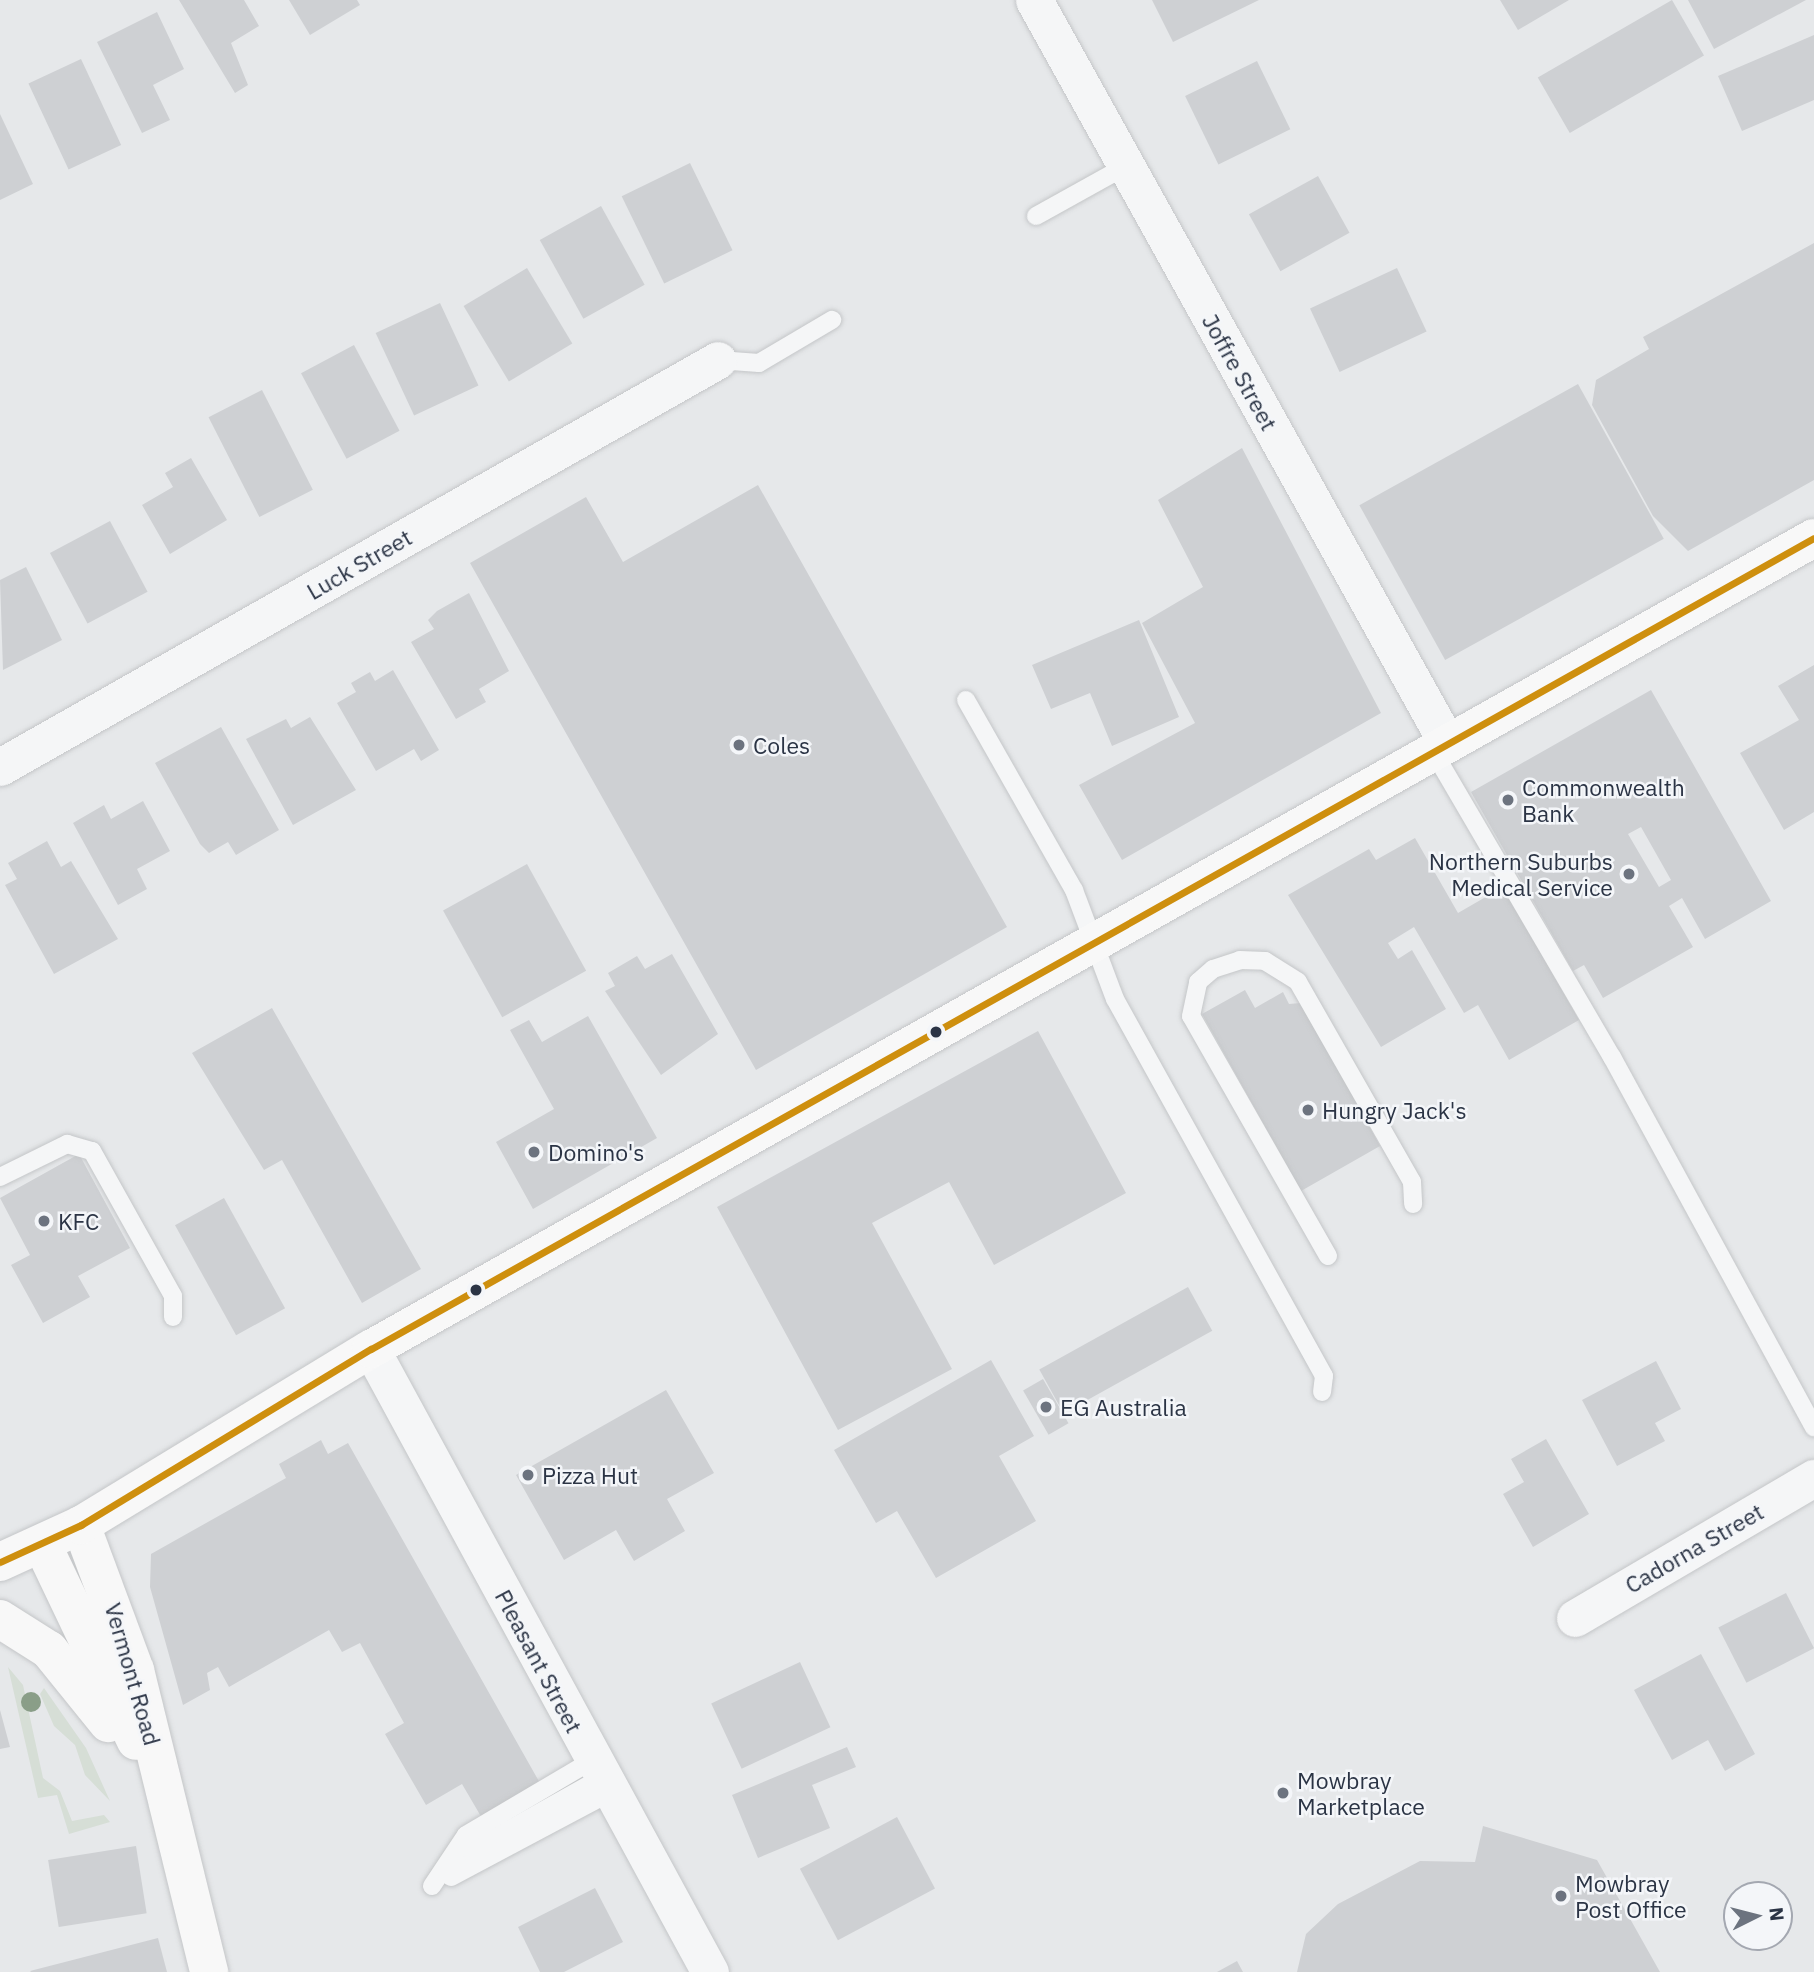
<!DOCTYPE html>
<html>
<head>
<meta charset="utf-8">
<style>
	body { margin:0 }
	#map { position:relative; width:1814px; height:1972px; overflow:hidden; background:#e6e8ea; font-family:"IBM Plex Sans",sans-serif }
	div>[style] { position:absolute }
	.green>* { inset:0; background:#d6ded6 }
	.building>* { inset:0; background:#ced0d3; transform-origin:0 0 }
	.roads { filter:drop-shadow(0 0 2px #c4c6c8) drop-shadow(0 0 2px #c4c6c8) }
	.lane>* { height:18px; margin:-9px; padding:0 9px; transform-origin:9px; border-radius:9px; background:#f5f6f7 }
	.street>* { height:37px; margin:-18.5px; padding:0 18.5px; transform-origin:18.5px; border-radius:18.5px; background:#f5f6f7 }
	.secondary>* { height:38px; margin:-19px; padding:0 19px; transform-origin:19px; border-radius:19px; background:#f8f8f8 }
	.bus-1>* { height:7px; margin:-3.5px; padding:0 3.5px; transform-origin:3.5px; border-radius:3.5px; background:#ce8f0e }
	.trees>* { width:20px; height:20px; margin:-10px; border-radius:50%; background:#8a9e88 }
	.dots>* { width:19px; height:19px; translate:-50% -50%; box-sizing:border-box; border:4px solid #f4f6f9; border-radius:50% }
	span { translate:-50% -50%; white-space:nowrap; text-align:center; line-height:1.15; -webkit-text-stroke:5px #f4f6f9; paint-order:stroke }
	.street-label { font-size:23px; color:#2b3445 }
	.poi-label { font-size:23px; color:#2b3445 }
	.left { translate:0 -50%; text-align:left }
	.right { translate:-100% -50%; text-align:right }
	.north { position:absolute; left:1723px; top:1881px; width:70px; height:70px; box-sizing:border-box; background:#f4f6f9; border:2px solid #a4a8b1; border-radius:50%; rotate:84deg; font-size:19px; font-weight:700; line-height:28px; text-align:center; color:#2b3445 }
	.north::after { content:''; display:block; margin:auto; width:24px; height:32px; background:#6c737f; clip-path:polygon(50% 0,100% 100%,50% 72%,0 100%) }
</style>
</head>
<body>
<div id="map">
	<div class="green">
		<i style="clip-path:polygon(8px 1667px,23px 1685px,43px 1778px,60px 1791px,72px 1821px,104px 1815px,110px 1822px,69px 1834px,57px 1795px,38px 1798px)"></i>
		<i style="clip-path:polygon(44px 1688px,86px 1748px,110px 1801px,85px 1775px,75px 1745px,54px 1726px,40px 1694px)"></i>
	</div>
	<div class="building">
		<i style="clip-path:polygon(179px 0,244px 0,259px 26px,231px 43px,248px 85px,235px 93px)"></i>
		<i style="clip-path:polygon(289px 0,357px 0,360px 5px,310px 35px)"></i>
		<i style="clip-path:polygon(1152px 0,1259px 0,1173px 42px)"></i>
		<i style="clip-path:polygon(1500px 0,1569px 0,1518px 30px)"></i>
		<i style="left:1672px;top:0;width:64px;height:155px;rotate:60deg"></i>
		<i style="clip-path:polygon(1688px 0,1806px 0,1714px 49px)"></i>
		<i style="clip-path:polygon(157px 12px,184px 69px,153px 85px,170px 120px,142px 133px,97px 42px)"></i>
		<i style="clip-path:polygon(1814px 35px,1814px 100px,1742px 131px,1718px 76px)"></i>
		<i style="left:81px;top:59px;width:95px;height:58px;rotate:65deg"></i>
		<i style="left:1257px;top:61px;width:76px;height:80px;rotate:64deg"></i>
		<i style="clip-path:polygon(0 114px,33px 184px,0 200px)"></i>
		<i style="left:690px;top:163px;width:97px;height:76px;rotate:64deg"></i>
		<i style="left:1318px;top:176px;width:65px;height:79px;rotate:61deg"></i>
		<i style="left:601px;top:206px;width:90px;height:70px;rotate:61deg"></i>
		<i style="clip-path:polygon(1814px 243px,1814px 480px,1688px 551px,1653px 516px,1592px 405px,1596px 380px,1649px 349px,1643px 337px)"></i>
		<i style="left:527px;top:268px;width:88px;height:74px;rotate:59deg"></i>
		<i style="left:1397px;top:268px;width:70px;height:96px;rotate:65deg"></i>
		<i style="left:440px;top:303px;width:91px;height:71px;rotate:65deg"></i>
		<i style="left:354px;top:345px;width:97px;height:60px;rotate:62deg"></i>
		<i style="left:1578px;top:384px;width:177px;height:250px;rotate:61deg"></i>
		<i style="left:262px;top:390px;width:112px;height:60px;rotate:63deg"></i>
		<i style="clip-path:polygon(1242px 448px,1381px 713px,1122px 860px,1079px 785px,1195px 723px,1142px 623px,1203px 587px,1158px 500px)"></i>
		<i style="clip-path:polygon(191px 458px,227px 520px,170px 554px,142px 505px,173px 487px,165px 473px)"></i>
		<i style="clip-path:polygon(758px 485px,1007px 927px,756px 1070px,470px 563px,586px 497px,623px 562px)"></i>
		<i style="left:110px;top:521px;width:80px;height:68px;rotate:62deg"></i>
		<i style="clip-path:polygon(26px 567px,62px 640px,3px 670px,0 580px)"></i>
		<i style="clip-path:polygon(469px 593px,509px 671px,479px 689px,486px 702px,456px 719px,411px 642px,434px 629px,428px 620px,437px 611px)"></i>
		<i style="clip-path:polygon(1139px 620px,1179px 717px,1112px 746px,1090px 693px,1051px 709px,1032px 665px)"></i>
		<i style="clip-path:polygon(1814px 665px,1814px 812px,1784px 830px,1740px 753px,1799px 720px,1778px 686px)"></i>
		<i style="clip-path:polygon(393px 670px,439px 750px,421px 761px,414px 749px,376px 771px,337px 703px,356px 692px,351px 683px,370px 672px,375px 681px)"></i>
		<i style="clip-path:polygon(evenodd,1651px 690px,1771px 901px,1705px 939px,1682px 898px,1669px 906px,1693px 947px,1603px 998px,1584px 965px,1573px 971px,1471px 792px,1651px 690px,1641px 827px,1671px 880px,1659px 887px,1628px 834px,1641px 827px)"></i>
		<i style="clip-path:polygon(310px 717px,356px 790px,293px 825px,246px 739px,286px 719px,291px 728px)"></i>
		<i style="clip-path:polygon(221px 727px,279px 830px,236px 855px,228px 842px,209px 853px,200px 844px,155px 763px)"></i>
		<i style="clip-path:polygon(143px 801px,170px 851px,137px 869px,147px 889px,118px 905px,73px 823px,104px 805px,111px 819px)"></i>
		<i style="clip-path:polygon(1415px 838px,1458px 913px,1503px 887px,1579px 1020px,1509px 1060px,1478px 1005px,1464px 1013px,1414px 927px,1388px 943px,1398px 959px,1412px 950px,1446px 1009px,1381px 1047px,1288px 895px,1369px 849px,1376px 860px)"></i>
		<i style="clip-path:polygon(47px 841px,61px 867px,71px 861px,118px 939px,54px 974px,5px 885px,17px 879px,8px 863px)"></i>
		<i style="left:527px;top:864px;width:122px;height:96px;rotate:61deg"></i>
		<i style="clip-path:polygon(672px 954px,718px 1034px,661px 1075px,605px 991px,615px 986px,608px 973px,637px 956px,645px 969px)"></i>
		<i style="clip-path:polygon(1245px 990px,1255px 1008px,1283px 992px,1289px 1004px,1301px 1003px,1350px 1067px,1340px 1073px,1380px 1146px,1301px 1191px,1202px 1014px)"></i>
		<i style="clip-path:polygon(272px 1008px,421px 1269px,362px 1303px,282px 1160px,264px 1170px,192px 1053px)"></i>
		<i style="clip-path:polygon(588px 1016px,657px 1138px,533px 1209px,496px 1142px,554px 1109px,510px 1030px,529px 1020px,542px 1042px)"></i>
		<i style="clip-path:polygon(1038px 1031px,1126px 1193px,994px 1265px,949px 1182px,872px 1223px,952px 1369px,838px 1430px,717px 1207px)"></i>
		<i style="clip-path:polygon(79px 1154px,130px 1248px,78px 1276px,90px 1297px,43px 1323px,11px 1265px,30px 1255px,0 1198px)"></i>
		<i style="left:224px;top:1198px;width:126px;height:56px;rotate:61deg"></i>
		<i style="left:1188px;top:1287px;width:50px;height:170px;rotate:61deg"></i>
		<i style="clip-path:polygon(991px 1360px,1034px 1436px,999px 1456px,1036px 1521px,936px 1578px,897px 1511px,876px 1523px,834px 1450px)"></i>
		<i style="clip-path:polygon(1656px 1361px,1681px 1409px,1655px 1423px,1665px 1441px,1617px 1466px,1582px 1400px)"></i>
		<i style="left:1043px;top:1379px;width:51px;height:23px;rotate:60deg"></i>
		<i style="clip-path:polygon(666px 1390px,714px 1473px,667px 1499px,685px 1531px,634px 1561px,616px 1530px,564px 1560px,516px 1475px)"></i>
		<i style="clip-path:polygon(1546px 1439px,1589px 1514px,1533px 1547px,1503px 1494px,1524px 1482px,1511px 1459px)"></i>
		<i style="clip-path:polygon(321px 1440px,328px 1454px,348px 1443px,545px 1792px,486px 1825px,462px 1784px,426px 1805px,385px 1734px,404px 1723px,360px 1643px,342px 1652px,329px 1630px,229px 1687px,218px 1667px,207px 1673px,210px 1690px,183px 1705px,150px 1587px,151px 1554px,286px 1478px,279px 1464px)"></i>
		<i style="left:1786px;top:1593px;width:62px;height:76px;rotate:63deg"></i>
		<i style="clip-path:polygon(1701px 1654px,1755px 1754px,1725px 1771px,1708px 1740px,1672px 1760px,1634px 1690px)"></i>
		<i style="left:800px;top:1662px;width:72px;height:98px;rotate:65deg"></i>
		<i style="clip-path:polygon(0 1710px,10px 1747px,0 1749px)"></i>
		<i style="clip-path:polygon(847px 1747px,856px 1767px,812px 1785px,830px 1828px,758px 1858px,732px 1795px)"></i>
		<i style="left:897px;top:1817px;width:81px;height:110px;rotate:62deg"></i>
		<i style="clip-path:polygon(1483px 1826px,1597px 1860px,1660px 1972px,1297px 1972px,1306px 1934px,1338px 1904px,1420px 1861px,1475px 1862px)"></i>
		<i style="left:136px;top:1846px;width:68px;height:89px;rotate:81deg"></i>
		<i style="clip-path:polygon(595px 1888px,623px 1942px,564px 1972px,540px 1972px,518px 1927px)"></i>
		<i style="clip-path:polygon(158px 1938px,167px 1972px,31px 1972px,30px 1971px)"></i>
		<i style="clip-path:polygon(1237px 1961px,1243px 1972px,1217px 1972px)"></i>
	</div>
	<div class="roads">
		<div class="lane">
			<i style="left:1036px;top:216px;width:103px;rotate:-29.1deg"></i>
			<i style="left:718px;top:360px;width:41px;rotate:4.2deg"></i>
			<i style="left:759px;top:363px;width:85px;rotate:-30.5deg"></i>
			<i style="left:966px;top:700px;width:219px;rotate:60.4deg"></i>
			<i style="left:1074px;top:890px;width:116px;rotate:69.4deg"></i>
			<i style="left:1115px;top:999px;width:431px;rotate:61deg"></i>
			<i style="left:1324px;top:1376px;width:16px;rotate:97deg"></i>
			<i style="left:1433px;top:751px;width:355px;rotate:59.7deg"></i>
			<i style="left:1612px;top:1057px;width:422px;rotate:61.4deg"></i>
			<i style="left:0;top:1177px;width:75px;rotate:-26.2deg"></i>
			<i style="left:67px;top:1144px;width:26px;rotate:16deg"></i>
			<i style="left:92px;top:1151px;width:166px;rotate:60.8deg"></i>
			<i style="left:173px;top:1296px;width:21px;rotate:90deg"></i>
			<i style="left:1328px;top:1256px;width:276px;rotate:-119.7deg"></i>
			<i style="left:1191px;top:1016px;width:35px;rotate:-78deg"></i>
			<i style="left:1198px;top:982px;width:20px;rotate:-41deg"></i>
			<i style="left:1213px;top:969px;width:28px;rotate:-18deg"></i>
			<i style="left:1240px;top:960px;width:25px;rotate:2deg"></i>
			<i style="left:1265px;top:961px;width:39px;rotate:32deg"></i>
			<i style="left:1298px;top:982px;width:230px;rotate:60.3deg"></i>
			<i style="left:1412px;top:1182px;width:22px;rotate:87deg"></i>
			<i style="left:451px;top:1870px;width:28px;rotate:-44deg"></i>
			<i style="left:471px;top:1851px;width:149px;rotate:-29.3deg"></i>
			<i style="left:451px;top:1877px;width:179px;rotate:-28deg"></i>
			<i style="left:432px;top:1886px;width:61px;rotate:-56.3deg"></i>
			<i style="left:466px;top:1835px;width:145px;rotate:-30.6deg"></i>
		</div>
		<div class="street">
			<i style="left:1034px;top:0;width:850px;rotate:60.93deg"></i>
			<i style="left:0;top:767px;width:825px;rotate:-29.55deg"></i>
			<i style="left:371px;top:1349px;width:709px;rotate:61.45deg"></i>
			<i style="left:1575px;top:1618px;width:277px;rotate:-30.4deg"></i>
		</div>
		<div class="secondary">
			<i style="left:81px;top:1525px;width:155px;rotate:69.6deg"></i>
			<i style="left:135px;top:1670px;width:311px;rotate:76.2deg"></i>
			<i style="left:42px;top:1544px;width:218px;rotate:64.5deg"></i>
			<i style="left:0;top:1562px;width:89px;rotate:-24.6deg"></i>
			<i style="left:81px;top:1525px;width:339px;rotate:-31.3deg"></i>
			<i style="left:371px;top:1349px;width:1655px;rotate:-29.34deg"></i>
			<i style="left:0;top:1619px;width:58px;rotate:32.3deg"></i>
			<i style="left:49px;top:1650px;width:94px;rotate:51.1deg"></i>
		</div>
	</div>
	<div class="bus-1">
		<i style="left:0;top:1562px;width:89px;rotate:-24.6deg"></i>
		<i style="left:81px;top:1525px;width:339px;rotate:-31.3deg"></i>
		<i style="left:371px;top:1349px;width:1655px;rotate:-29.34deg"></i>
	</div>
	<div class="trees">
		<i style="left:31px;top:1702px"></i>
	</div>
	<div class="dots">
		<i style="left:739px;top:745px;background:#6c737f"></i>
		<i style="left:1508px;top:800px;background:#6c737f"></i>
		<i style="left:1629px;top:874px;background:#6c737f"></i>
		<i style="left:936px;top:1032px;background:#2b3445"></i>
		<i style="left:1308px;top:1110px;background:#6c737f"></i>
		<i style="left:534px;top:1152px;background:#6c737f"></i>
		<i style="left:44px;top:1221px;background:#6c737f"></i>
		<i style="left:476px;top:1290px;background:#2b3445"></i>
		<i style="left:1046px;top:1407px;background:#6c737f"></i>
		<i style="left:528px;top:1475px;background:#6c737f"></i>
		<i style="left:1283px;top:1793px;background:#6c737f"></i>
		<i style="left:1561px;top:1896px;background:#6c737f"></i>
	</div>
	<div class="street-label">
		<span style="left:1240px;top:372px;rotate:61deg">Joffre Street</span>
		<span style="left:359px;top:564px;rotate:-30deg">Luck Street</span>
		<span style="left:1694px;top:1548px;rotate:-30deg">Cadorna Street</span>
		<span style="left:539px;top:1661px;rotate:62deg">Pleasant Street</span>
		<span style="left:133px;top:1674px;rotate:74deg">Vermont Road</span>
	</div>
	<div class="poi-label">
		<span class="left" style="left:753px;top:745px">Coles</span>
		<span class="left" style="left:1522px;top:800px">Commonwealth<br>Bank</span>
		<span class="right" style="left:1613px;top:874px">Northern Suburbs<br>Medical Service</span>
		<span class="left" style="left:1322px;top:1110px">Hungry Jack's</span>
		<span class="left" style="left:548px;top:1152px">Domino's</span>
		<span class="left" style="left:58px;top:1221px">KFC</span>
		<span class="left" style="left:1060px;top:1407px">EG Australia</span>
		<span class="left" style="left:542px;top:1475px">Pizza Hut</span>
		<span class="left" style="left:1297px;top:1793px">Mowbray<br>Marketplace</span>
		<span class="left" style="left:1575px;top:1896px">Mowbray<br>Post Office</span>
	</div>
	<div class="north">N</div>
</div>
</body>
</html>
